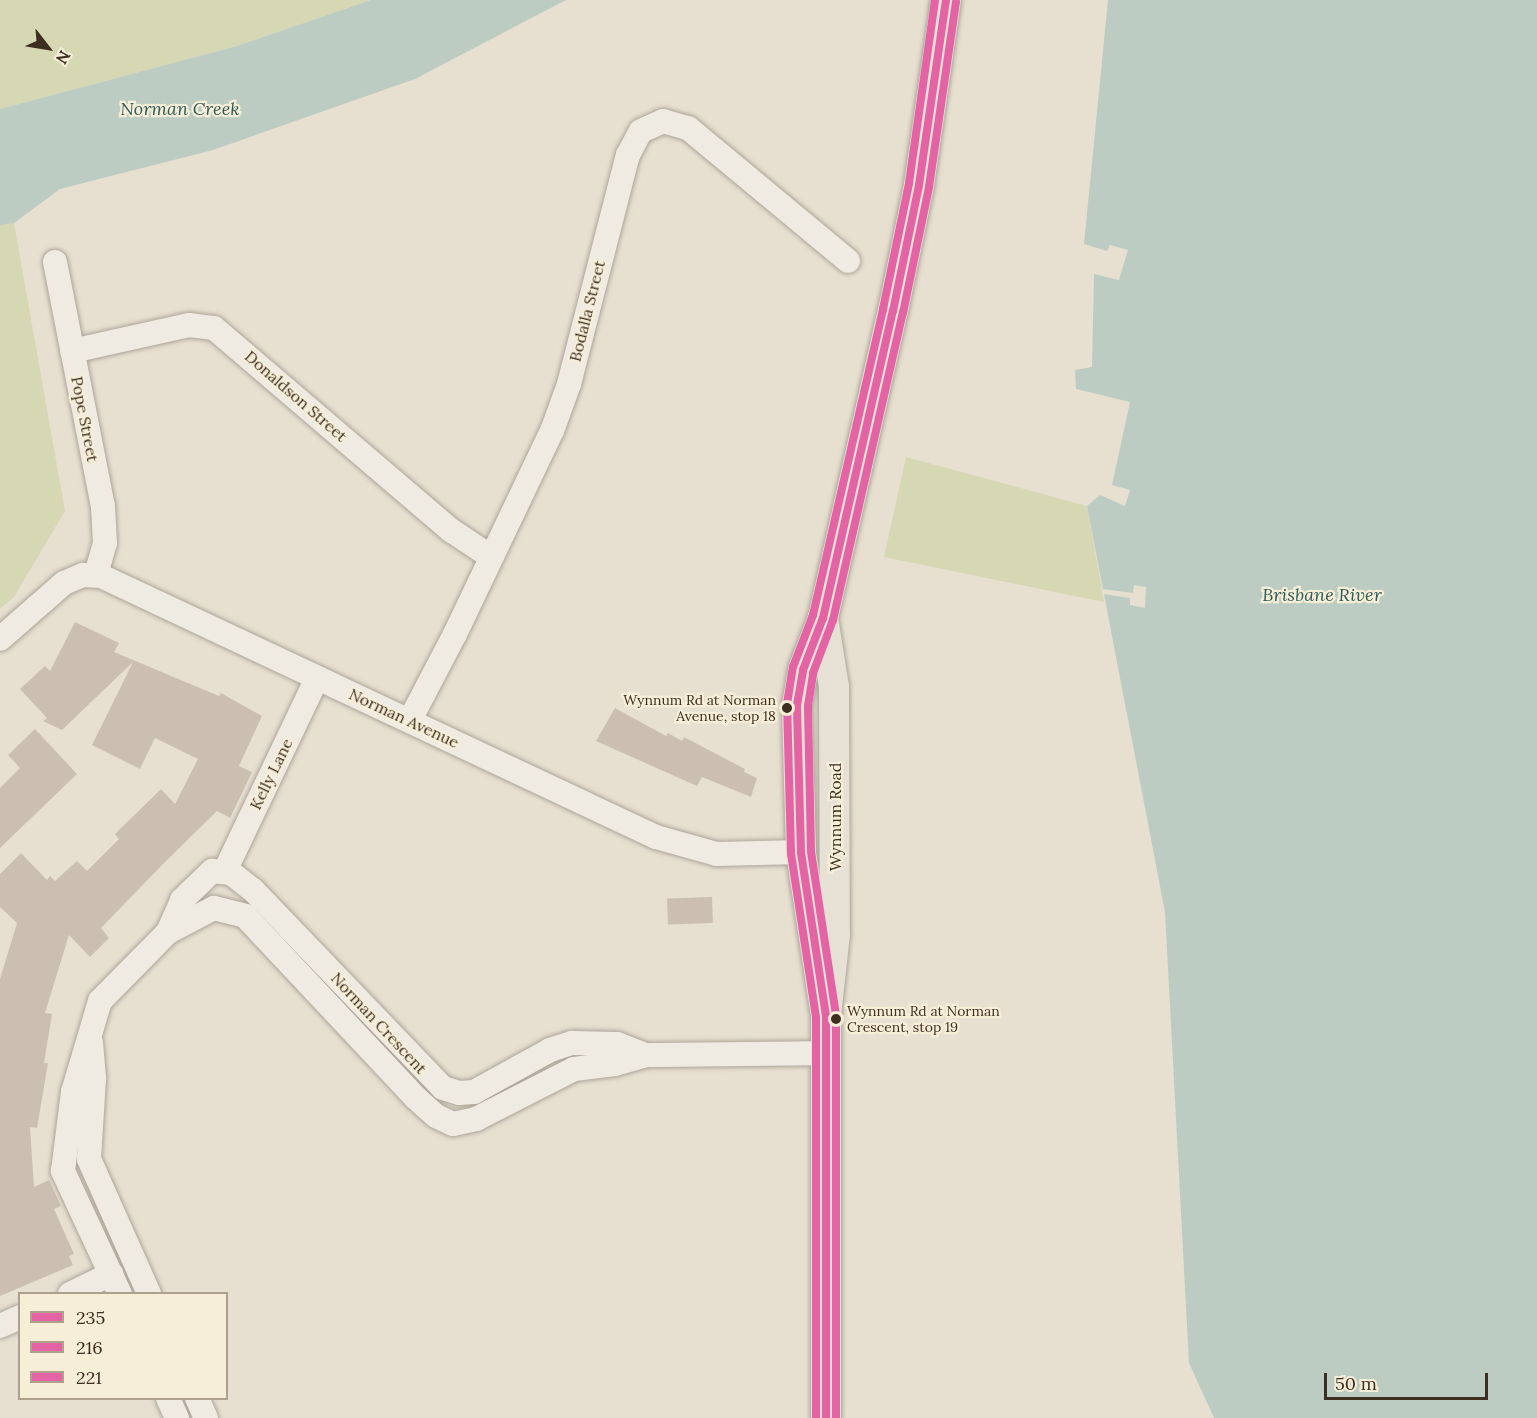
<!DOCTYPE html>
<html>
<head>
<meta charset="utf-8">
<style>
	body { margin:0 }
	#map { position:relative; width:1537px; height:1418px; overflow:hidden; background:#e7e0d1; font-family:Lora,serif }
	div>[style] { position:absolute }
	.green>* { inset:0; background:#d6d7b3 }
	.water>* { inset:0; background:#bcccc2 }
	.pier>* { inset:0; background:#e7e0d1 }
	.building>* { inset:0; background:#cbbfb2; transform-origin:0 0 }
	.roads { filter:drop-shadow(0 0 2px #ada599) drop-shadow(0 0 2px #ada599) }
	.minor>* { height:24px; margin:-12px; padding:0 12px; transform-origin:12px; border-radius:12px; background:#efebe3 }
	.major>* { height:30px; margin:-15px; padding:0 15px; transform-origin:15px; border-radius:15px; background:#e6e1d4 }
	.bus-1>* { height:8px; margin:-4px; padding:0 4px; transform-origin:4px; border-radius:4px; background:#e463a4 }
	.bus-2>* { height:8px; margin:-4px; padding:0 4px; transform-origin:4px; border-radius:4px; background:#e463a4 }
	.bus-3>* { height:8px; margin:-4px; padding:0 4px; transform-origin:4px; border-radius:4px; background:#e463a4 }
	.dots>* { width:16px; height:16px; translate:-50% -50%; box-sizing:border-box; border:3px solid #f7eed8; border-radius:50% }
	span { translate:-50% -50%; white-space:nowrap; text-align:center; line-height:1.15; -webkit-text-stroke:4.5px #f7eed8; paint-order:stroke }
	.bus-label { font-size:14px; color:#3d2e20 }
	.right { translate:-100% -50%; text-align:right }
	.left { translate:0 -50%; text-align:left }
	.street-label { font-size:16px; color:#3d2e20 }
	.water-label { font-size:18px; color:#2f5d5a; font-style:italic }
	.legend { position:absolute; left:18px; top:1292px; width:210px; height:108px; box-sizing:border-box; background:#f7eed8; border:2px solid #ada18e; margin:0; padding:8px 10px; list-style:none; font-size:18px; color:#3d2e20 }
	.legend li { display:flex; align-items:center; gap:12px; height:30px }
	.legend b { width:30px; border:2px solid #ada18e }
	.north { position:absolute; left:18px; top:18px; width:60px; height:60px; -webkit-text-stroke:4px #f7eed8; paint-order:stroke; rotate:121deg; font-size:16px; font-weight:700; line-height:24px; text-align:center; color:#3d2e20 }
	.north::after { content:''; display:block; margin:auto; width:21px; height:27px; background:#3d2e20; clip-path:polygon(50% 0,100% 100%,50% 72%,0 100%) }
	.scale { position:absolute; left:1324px; top:1373px; width:164px; height:27px; box-sizing:border-box; border:3px solid #3d2e20; border-top:0; padding-left:8px; font-size:18px; line-height:21px; white-space:nowrap; color:#3d2e20; -webkit-text-stroke:4px #f7eed8; paint-order:stroke }
</style>
</head>
<body>
<div id="map">
	<div class="green">
		<i style="clip-path:polygon(0 0,371px 0,237px 46px,0 109px)"></i>
		<i style="clip-path:polygon(14px 223px,65px 511px,14px 597px,0 609px,0 225px)"></i>
		<i style="clip-path:polygon(906px 457px,1087px 506px,1104px 602px,884px 557px)"></i>
	</div>
	<div class="water">
		<i style="clip-path:polygon(371px 0,566px 0,415px 79px,213px 150px,60px 189px,14px 223px,0 225px,0 109px,237px 46px)"></i>
		<i style="clip-path:polygon(1108px 0,1537px 0,1537px 1418px,1214px 1418px,1189px 1363px,1165px 912px,1087px 506px,1100px 495px,1125px 506px,1130px 490px,1112px 485px,1130px 402px,1076px 389px,1075px 370px,1092px 367px,1094px 274px,1119px 280px,1128px 250px,1110px 245px,1107px 251px,1084px 244px)"></i>
	</div>
	<div class="pier">
		<i style="clip-path:polygon(1134px 585px,1146px 587px,1145px 608px,1130px 605px,1130px 598px,1103px 594px,1102px 589px,1133px 593px)"></i>
	</div>
	<div class="building">
		<i style="clip-path:polygon(75px 622px,119px 643px,114px 652px,219px 696px,221px 693px,262px 716px,239px 766px,252px 772px,230px 818px,217px 811px,164px 863px,101px 928px,109px 938px,90px 957px,69px 935px,45px 1013px,52px 1014px,44px 1063px,48px 1063px,37px 1128px,30px 1127px,34px 1187px,49px 1180px,61px 1206px,54px 1209px,74px 1254px,69px 1256px,73px 1265px,0 1296px,0 979px,17px 923px,0 907px,0 874px,21px 853px,47px 880px,50px 876px,55px 881px,77px 861px,87px 871px,119px 839px,115px 834px,161px 789px,175px 804px,198px 759px,155px 738px,140px 769px,92px 745px,133px 662px,62px 730px,43px 721px,47px 718px,20px 689px,45px 666px,50px 671px)"></i>
		<i style="clip-path:polygon(615px 708px,666px 736px,668px 733px,682px 741px,684px 737px,745px 769px,744px 772px,757px 778px,751px 797px,702px 777px,697px 786px,596px 741px)"></i>
		<i style="clip-path:polygon(35px 729px,77px 774px,0 848px,0 788px,20px 768px,8px 755px)"></i>
		<i style="left:712px;top:897px;width:26px;height:45px;rotate:88deg"></i>
	</div>
	<div class="roads">
		<div class="minor">
			<i style="left:55px;top:262px;width:249px;rotate:78.9deg"></i>
			<i style="left:103px;top:506px;width:37px;rotate:87deg"></i>
			<i style="left:105px;top:543px;width:32px;rotate:106deg"></i>
			<i style="left:72px;top:351px;width:120px;rotate:-12.5deg"></i>
			<i style="left:189px;top:325px;width:25px;rotate:7deg"></i>
			<i style="left:214px;top:328px;width:313px;rotate:40.5deg"></i>
			<i style="left:452px;top:531px;width:47px;rotate:33.7deg"></i>
			<i style="left:0;top:639px;width:85px;rotate:-41.2deg"></i>
			<i style="left:64px;top:583px;width:21px;rotate:-23deg"></i>
			<i style="left:83px;top:575px;width:18px;rotate:3deg"></i>
			<i style="left:101px;top:576px;width:613px;rotate:25.19deg"></i>
			<i style="left:656px;top:837px;width:63px;rotate:15.6deg"></i>
			<i style="left:717px;top:854px;width:84px;rotate:-1.4deg"></i>
			<i style="left:410px;top:720px;width:97px;rotate:-62.4deg"></i>
			<i style="left:455px;top:634px;width:225px;rotate:-64.5deg"></i>
			<i style="left:552px;top:431px;width:50px;rotate:-70.1deg"></i>
			<i style="left:569px;top:384px;width:236px;rotate:-75.6deg"></i>
			<i style="left:628px;top:155px;width:27px;rotate:-62deg"></i>
			<i style="left:641px;top:131px;width:24px;rotate:-24deg"></i>
			<i style="left:663px;top:121px;width:26px;rotate:16deg"></i>
			<i style="left:688px;top:128px;width:208px;rotate:39.7deg"></i>
			<i style="left:225px;top:871px;width:214px;rotate:-64.5deg"></i>
			<i style="left:168px;top:932px;width:52px;rotate:-27.6deg"></i>
			<i style="left:214px;top:908px;width:32px;rotate:14deg"></i>
			<i style="left:245px;top:916px;width:250px;rotate:46.8deg"></i>
			<i style="left:416px;top:1098px;width:27px;rotate:42deg"></i>
			<i style="left:436px;top:1116px;width:19px;rotate:25deg"></i>
			<i style="left:453px;top:1124px;width:24px;rotate:-12deg"></i>
			<i style="left:476px;top:1119px;width:110px;rotate:-27deg"></i>
			<i style="left:574px;top:1069px;width:41px;rotate:-7deg"></i>
			<i style="left:615px;top:1064px;width:32px;rotate:-16deg"></i>
			<i style="left:646px;top:1055px;width:180px;rotate:-0.6deg"></i>
			<i style="left:91px;top:1043px;width:36px;rotate:85deg"></i>
			<i style="left:94px;top:1079px;width:80px;rotate:93.6deg"></i>
			<i style="left:89px;top:1159px;width:148px;rotate:66deg"></i>
			<i style="left:70px;top:1294px;width:46px;rotate:-26deg"></i>
			<i style="left:120px;top:1294px;width:136px;rotate:-114.9deg"></i>
			<i style="left:63px;top:1171px;width:80px;rotate:-82.8deg"></i>
			<i style="left:73px;top:1092px;width:95px;rotate:-73.5deg"></i>
			<i style="left:100px;top:1001px;width:97px;rotate:-45.4deg"></i>
			<i style="left:168px;top:932px;width:35px;rotate:-66deg"></i>
			<i style="left:182px;top:900px;width:42px;rotate:-44deg"></i>
			<i style="left:212px;top:871px;width:19px;rotate:6deg"></i>
			<i style="left:231px;top:873px;width:28px;rotate:38deg"></i>
			<i style="left:253px;top:890px;width:274px;rotate:46.2deg"></i>
			<i style="left:443px;top:1088px;width:17px;rotate:17deg"></i>
			<i style="left:459px;top:1093px;width:15px;rotate:-4deg"></i>
			<i style="left:474px;top:1092px;width:87px;rotate:-28.9deg"></i>
			<i style="left:550px;top:1050px;width:23px;rotate:-18deg"></i>
			<i style="left:572px;top:1043px;width:45px;rotate:1.3deg"></i>
			<i style="left:617px;top:1044px;width:31px;rotate:21deg"></i>
			<i style="left:0;top:1326px;width:22px;rotate:-24deg"></i>
			<i style="left:168px;top:1398px;width:22px;rotate:66deg"></i>
			<i style="left:197px;top:1398px;width:22px;rotate:66deg"></i>
		</div>
		<div class="major">
			<i style="left:823px;top:618px;width:70px;rotate:80.9deg"></i>
			<i style="left:834px;top:687px;width:247px;rotate:89.8deg"></i>
			<i style="left:835px;top:934px;width:82px;rotate:96.3deg"></i>
			<i style="left:826px;top:1016px;width:402px;rotate:90deg"></i>
			<i style="left:826px;top:1016px;width:166px;rotate:-98.7deg"></i>
			<i style="left:801px;top:852px;width:147px;rotate:-91.6deg"></i>
			<i style="left:797px;top:705px;width:36px;rotate:-80deg"></i>
			<i style="left:803px;top:670px;width:56px;rotate:-69deg"></i>
			<i style="left:823px;top:618px;width:315px;rotate:-77.2deg"></i>
			<i style="left:893px;top:311px;width:129px;rotate:-78.3deg"></i>
			<i style="left:919px;top:185px;width:187px;rotate:-81.7deg"></i>
		</div>
	</div>
	<div class="bus-1">
		<i style="left:826px;top:1418px;width:402px;rotate:-90deg"></i>
		<i style="left:826px;top:1016px;width:166px;rotate:-98.7deg"></i>
		<i style="left:801px;top:852px;width:147px;rotate:-91.6deg"></i>
		<i style="left:797px;top:705px;width:36px;rotate:-80deg"></i>
		<i style="left:803px;top:670px;width:56px;rotate:-69deg"></i>
		<i style="left:823px;top:618px;width:315px;rotate:-77.2deg"></i>
		<i style="left:893px;top:311px;width:129px;rotate:-78.3deg"></i>
		<i style="left:919px;top:185px;width:187px;rotate:-81.7deg"></i>
	</div>
	<div class="bus-2">
		<i style="left:836px;top:1418px;width:403px;rotate:-90deg"></i>
		<i style="left:836px;top:1015px;width:166px;rotate:-98.7deg"></i>
		<i style="left:811px;top:851px;width:145px;rotate:-91.2deg"></i>
		<i style="left:808px;top:706px;width:33px;rotate:-81deg"></i>
		<i style="left:813px;top:673px;width:57px;rotate:-69.3deg"></i>
		<i style="left:833px;top:620px;width:315px;rotate:-77.2deg"></i>
		<i style="left:903px;top:313px;width:129px;rotate:-78.3deg"></i>
		<i style="left:929px;top:187px;width:187px;rotate:-81.7deg"></i>
	</div>
	<div class="bus-3">
		<i style="left:816px;top:1418px;width:401px;rotate:-90deg"></i>
		<i style="left:816px;top:1017px;width:165px;rotate:-98.7deg"></i>
		<i style="left:791px;top:854px;width:150px;rotate:-91.5deg"></i>
		<i style="left:787px;top:704px;width:37px;rotate:-81deg"></i>
		<i style="left:793px;top:667px;width:56px;rotate:-69deg"></i>
		<i style="left:813px;top:615px;width:314px;rotate:-77.1deg"></i>
		<i style="left:883px;top:309px;width:129px;rotate:-78.3deg"></i>
		<i style="left:909px;top:183px;width:185px;rotate:-81.9deg"></i>
	</div>
	<div class="dots">
		<i style="left:787px;top:708px;background:#3d2e20"></i>
		<i style="left:836px;top:1019px;background:#3d2e20"></i>
	</div>
	<div class="bus-label">
		<span class="right" style="left:776px;top:708px">Wynnum Rd at Norman<br>Avenue, stop 18</span>
		<span class="left" style="left:847px;top:1019px">Wynnum Rd at Norman<br>Crescent, stop 19</span>
	</div>
	<div class="street-label">
		<span style="left:587px;top:311px;rotate:-76deg">Bodalla Street</span>
		<span style="left:296px;top:396px;rotate:41deg">Donaldson Street</span>
		<span style="left:85px;top:419px;rotate:79deg">Pope Street</span>
		<span style="left:404px;top:718px;rotate:25deg">Norman Avenue</span>
		<span style="left:271px;top:774px;rotate:-64deg">Kelly Lane</span>
		<span style="left:835px;top:817px;rotate:-90deg">Wynnum Road</span>
		<span style="left:379px;top:1023px;rotate:47deg">Norman Crescent</span>
	</div>
	<div class="water-label">
		<span style="left:180px;top:109px">Norman Creek</span>
		<span style="left:1322px;top:595px">Brisbane River</span>
	</div>
	<ul class="legend">
	<li><b style="height:8px;background:#e463a4"></b>235</li>
	<li><b style="height:8px;background:#e463a4"></b>216</li>
	<li><b style="height:8px;background:#e463a4"></b>221</li>
	</ul>
	<div class="north">N</div>
	<div class="scale">50 m</div>
</div>
</body>
</html>
